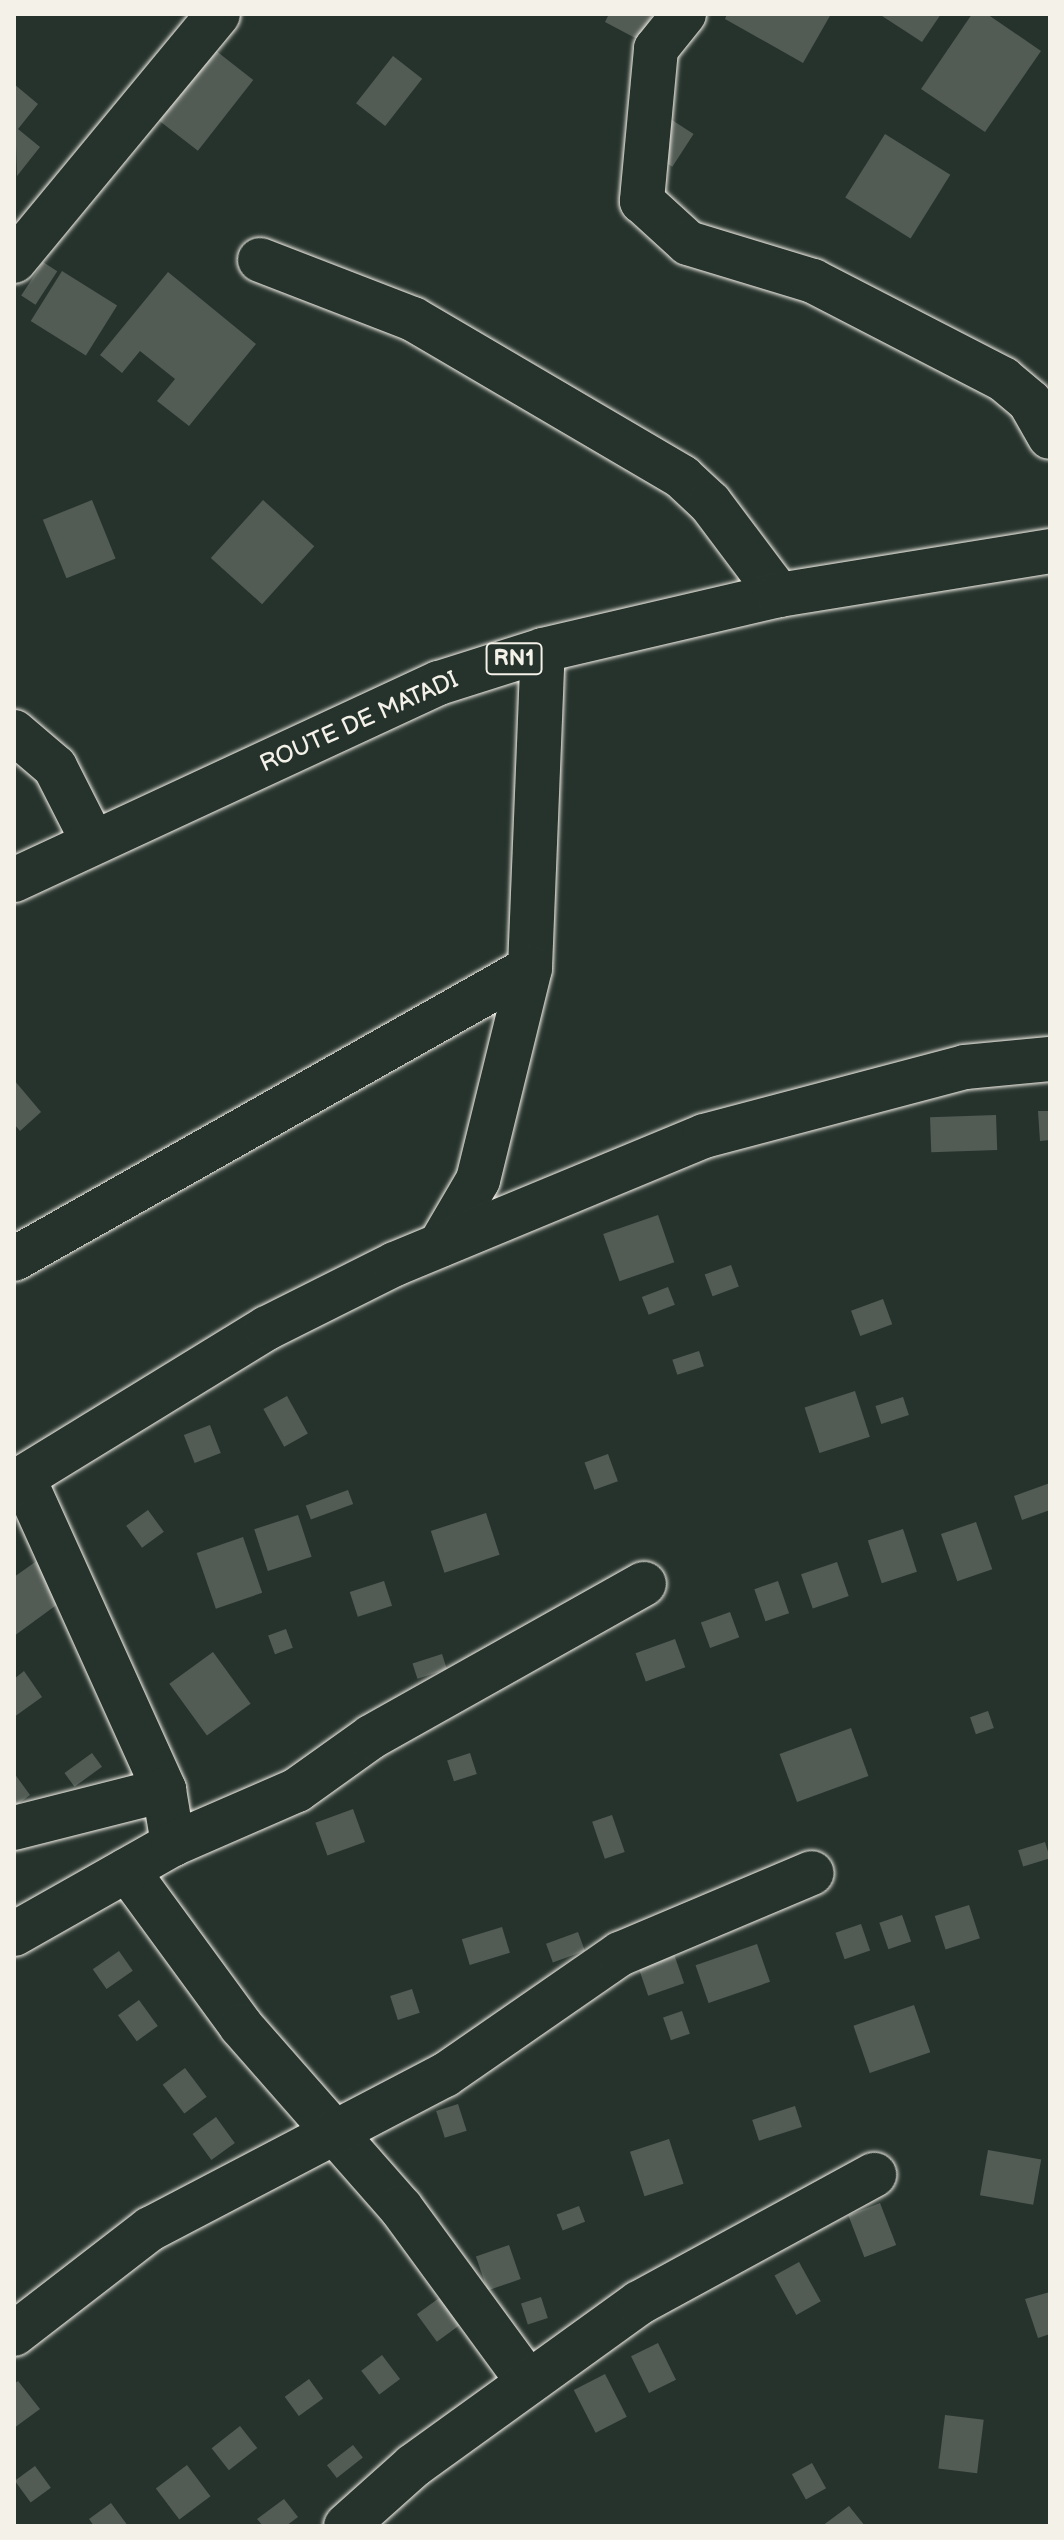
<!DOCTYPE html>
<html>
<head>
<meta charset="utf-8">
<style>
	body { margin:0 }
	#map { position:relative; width:1064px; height:2540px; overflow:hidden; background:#26332d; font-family:"Balsamiq Sans",sans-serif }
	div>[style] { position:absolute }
	.building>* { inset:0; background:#525c55; transform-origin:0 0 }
	.roads { filter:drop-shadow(0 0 2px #f4f1e8) drop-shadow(0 0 2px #f4f1e8) }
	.minor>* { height:44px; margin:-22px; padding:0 22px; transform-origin:22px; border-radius:22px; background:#26332d }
	.highway>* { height:44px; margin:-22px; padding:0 22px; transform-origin:22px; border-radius:22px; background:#26332d }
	span { translate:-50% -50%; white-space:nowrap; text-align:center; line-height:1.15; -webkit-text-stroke:6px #26332d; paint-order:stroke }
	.shield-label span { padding:2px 6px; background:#26332d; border:2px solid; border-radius:6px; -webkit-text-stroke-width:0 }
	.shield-label { font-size:22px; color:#f4f1e8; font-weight:700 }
	.street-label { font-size:24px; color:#f4f1e8 }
	.frame { position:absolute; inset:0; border:16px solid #f4f1e8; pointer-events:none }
</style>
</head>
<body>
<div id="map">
	<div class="building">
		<i style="clip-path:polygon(609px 14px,653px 14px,639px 40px,605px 22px)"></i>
		<i style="clip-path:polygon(727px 14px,831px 14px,803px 63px,725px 19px)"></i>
		<i style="clip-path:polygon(879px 14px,941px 14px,922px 42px)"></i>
		<i style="clip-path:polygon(972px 14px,987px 14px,1041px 51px,985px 132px,921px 89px)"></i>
		<i style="left:206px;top:43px;width:60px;height:90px;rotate:38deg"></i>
		<i style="left:393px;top:56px;width:37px;height:60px;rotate:38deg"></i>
		<i style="clip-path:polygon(14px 84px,38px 104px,18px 129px,40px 147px,17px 176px)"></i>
		<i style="left:655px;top:109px;width:46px;height:39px;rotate:33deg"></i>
		<i style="left:885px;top:134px;width:77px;height:75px;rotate:32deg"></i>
		<i style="left:43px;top:262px;width:17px;height:40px;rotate:33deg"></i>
		<i style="left:62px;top:271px;width:65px;height:59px;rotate:32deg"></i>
		<i style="clip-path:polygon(168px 272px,256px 344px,189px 426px,157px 401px,175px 379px,140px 351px,122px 373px,100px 355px)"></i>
		<i style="left:92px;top:500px;width:63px;height:53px;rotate:68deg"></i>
		<i style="left:263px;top:500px;width:69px;height:78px;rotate:42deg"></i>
		<i style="clip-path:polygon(14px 1080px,41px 1112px,20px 1131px,14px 1124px)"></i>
		<i style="clip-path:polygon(1038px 1111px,1050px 1111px,1050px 1140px,1040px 1141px)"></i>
		<i style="left:996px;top:1115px;width:35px;height:66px;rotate:88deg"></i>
		<i style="left:658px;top:1215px;width:50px;height:58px;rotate:71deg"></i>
		<i style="left:731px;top:1265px;width:23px;height:28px;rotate:70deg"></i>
		<i style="left:668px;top:1287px;width:19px;height:28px;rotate:69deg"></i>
		<i style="left:883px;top:1299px;width:27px;height:34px;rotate:70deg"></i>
		<i style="left:699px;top:1351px;width:16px;height:28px;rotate:72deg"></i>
		<i style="left:855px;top:1391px;width:48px;height:53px;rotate:72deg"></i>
		<i style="left:287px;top:1396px;width:43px;height:27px;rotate:61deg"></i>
		<i style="left:903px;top:1397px;width:19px;height:29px;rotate:72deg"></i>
		<i style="left:210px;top:1425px;width:30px;height:28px;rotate:69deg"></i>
		<i style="left:608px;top:1454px;width:29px;height:25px;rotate:70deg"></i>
		<i style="clip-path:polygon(1050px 1483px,1050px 1510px,1022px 1520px,1014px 1496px)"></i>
		<i style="left:348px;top:1490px;width:15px;height:45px;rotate:70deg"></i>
		<i style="left:148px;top:1510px;width:27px;height:27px;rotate:54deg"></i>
		<i style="left:486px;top:1513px;width:44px;height:58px;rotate:72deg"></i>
		<i style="left:298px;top:1515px;width:44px;height:46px;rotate:72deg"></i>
		<i style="left:976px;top:1522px;width:50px;height:37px;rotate:71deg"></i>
		<i style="left:903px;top:1529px;width:45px;height:37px;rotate:72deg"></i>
		<i style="left:243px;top:1537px;width:59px;height:49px;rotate:71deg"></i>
		<i style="clip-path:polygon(38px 1560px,66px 1598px,14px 1636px,14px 1577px)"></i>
		<i style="left:837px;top:1562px;width:36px;height:38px;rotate:71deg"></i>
		<i style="left:384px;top:1581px;width:26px;height:36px;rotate:72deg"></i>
		<i style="left:778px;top:1581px;width:34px;height:25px;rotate:71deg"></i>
		<i style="left:730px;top:1612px;width:27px;height:31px;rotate:70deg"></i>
		<i style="left:286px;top:1629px;width:20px;height:19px;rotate:70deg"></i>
		<i style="left:675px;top:1639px;width:30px;height:42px;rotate:70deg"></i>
		<i style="left:213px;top:1652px;width:64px;height:54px;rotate:54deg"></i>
		<i style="left:442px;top:1654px;width:16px;height:31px;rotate:72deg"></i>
		<i style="clip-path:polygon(24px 1671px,42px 1697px,14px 1717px,14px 1679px)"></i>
		<i style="left:988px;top:1711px;width:18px;height:19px;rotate:71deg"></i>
		<i style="left:851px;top:1728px;width:51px;height:76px;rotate:70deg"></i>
		<i style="left:92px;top:1753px;width:17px;height:34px;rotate:54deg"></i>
		<i style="left:470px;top:1753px;width:22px;height:24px;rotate:72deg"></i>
		<i style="clip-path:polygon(14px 1773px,30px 1795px,14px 1807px)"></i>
		<i style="left:353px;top:1809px;width:35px;height:40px;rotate:70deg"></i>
		<i style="left:612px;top:1815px;width:39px;height:21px;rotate:71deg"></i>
		<i style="left:1045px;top:1842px;width:17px;height:28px;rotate:73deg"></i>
		<i style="left:969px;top:1905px;width:35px;height:36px;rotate:72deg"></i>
		<i style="left:902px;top:1915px;width:28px;height:24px;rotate:71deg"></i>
		<i style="left:861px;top:1924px;width:28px;height:27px;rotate:71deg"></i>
		<i style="left:502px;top:1927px;width:27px;height:42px;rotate:73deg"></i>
		<i style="left:578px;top:1932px;width:20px;height:34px;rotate:70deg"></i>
		<i style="left:757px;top:1944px;width:40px;height:65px;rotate:71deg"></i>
		<i style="left:119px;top:1951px;width:24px;height:32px;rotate:55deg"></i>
		<i style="left:674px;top:1954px;width:31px;height:38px;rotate:71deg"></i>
		<i style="left:412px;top:1989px;width:25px;height:23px;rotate:72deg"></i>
		<i style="left:139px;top:2000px;width:32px;height:26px;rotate:54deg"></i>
		<i style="left:914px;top:2005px;width:50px;height:64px;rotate:71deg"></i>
		<i style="left:682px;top:2011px;width:24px;height:20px;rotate:71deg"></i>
		<i style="left:185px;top:2068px;width:36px;height:28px;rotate:53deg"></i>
		<i style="left:458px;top:2104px;width:28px;height:23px;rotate:72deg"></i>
		<i style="left:795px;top:2106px;width:22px;height:45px;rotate:72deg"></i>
		<i style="left:216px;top:2117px;width:32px;height:29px;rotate:54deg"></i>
		<i style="left:669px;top:2139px;width:47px;height:41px;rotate:72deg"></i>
		<i style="left:988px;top:2150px;width:54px;height:46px;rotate:10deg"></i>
		<i style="left:880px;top:2203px;width:45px;height:34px;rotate:69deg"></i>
		<i style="left:579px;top:2206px;width:17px;height:24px;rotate:69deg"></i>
		<i style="left:509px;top:2245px;width:36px;height:35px;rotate:71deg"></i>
		<i style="left:799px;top:2262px;width:45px;height:28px;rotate:61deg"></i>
		<i style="clip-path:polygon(1050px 2292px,1050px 2334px,1038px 2338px,1025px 2299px)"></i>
		<i style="left:446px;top:2293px;width:34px;height:36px;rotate:54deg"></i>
		<i style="left:541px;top:2297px;width:22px;height:21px;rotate:72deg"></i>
		<i style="left:658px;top:2343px;width:41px;height:30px;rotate:64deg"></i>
		<i style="left:382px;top:2355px;width:30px;height:26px;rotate:53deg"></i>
		<i style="left:605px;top:2374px;width:48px;height:35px;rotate:63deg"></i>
		<i style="left:309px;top:2379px;width:24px;height:30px;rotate:54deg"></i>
		<i style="clip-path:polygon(18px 2381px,40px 2409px,14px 2428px,14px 2384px)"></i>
		<i style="left:945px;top:2415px;width:39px;height:54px;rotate:7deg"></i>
		<i style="left:240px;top:2426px;width:28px;height:36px;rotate:52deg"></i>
		<i style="left:353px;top:2445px;width:16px;height:33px;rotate:52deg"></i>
		<i style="left:812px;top:2463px;width:29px;height:23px;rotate:61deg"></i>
		<i style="left:187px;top:2465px;width:39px;height:39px;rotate:53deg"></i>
		<i style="left:35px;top:2466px;width:27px;height:25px;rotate:54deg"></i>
		<i style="clip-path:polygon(284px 2499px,298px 2517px,286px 2526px,263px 2526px,257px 2519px)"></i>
		<i style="clip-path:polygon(111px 2503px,128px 2526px,94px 2526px,89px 2519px)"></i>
		<i style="clip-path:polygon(849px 2506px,865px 2526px,822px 2526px)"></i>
	</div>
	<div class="roads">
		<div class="minor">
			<i style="left:684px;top:14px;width:45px;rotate:128.7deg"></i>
			<i style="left:656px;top:49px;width:153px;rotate:95.3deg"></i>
			<i style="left:642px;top:201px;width:62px;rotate:42.4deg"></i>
			<i style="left:688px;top:243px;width:131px;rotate:16.9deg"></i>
			<i style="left:813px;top:281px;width:214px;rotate:27.3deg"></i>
			<i style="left:1003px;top:379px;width:35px;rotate:40deg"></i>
			<i style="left:1030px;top:402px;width:40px;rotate:60.3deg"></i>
			<i style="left:260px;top:260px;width:164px;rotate:21.1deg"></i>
			<i style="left:413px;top:319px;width:312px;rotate:30.4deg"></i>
			<i style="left:682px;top:477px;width:38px;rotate:43deg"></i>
			<i style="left:710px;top:503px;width:115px;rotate:53.1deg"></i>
			<i style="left:14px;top:261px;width:320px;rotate:-50.4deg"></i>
			<i style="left:14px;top:732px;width:54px;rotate:40.5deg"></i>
			<i style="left:55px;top:767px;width:82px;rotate:63.1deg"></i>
			<i style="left:440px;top:1245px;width:75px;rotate:-59.7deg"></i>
			<i style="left:478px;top:1180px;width:218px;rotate:-76.2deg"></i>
			<i style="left:530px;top:968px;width:318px;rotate:-87.7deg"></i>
			<i style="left:14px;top:1259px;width:592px;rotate:-29.42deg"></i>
			<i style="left:23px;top:1477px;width:343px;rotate:65.7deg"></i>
			<i style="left:164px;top:1790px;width:55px;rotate:80.5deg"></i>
			<i style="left:14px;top:1483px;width:297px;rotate:-31.5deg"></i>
			<i style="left:267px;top:1328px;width:143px;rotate:-26.6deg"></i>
			<i style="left:395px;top:1264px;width:334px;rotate:-22.5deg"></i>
			<i style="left:704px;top:1136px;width:270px;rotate:-14.8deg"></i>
			<i style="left:965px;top:1067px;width:85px;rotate:-5.4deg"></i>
			<i style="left:14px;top:1828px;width:155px;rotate:-14.2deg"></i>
			<i style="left:127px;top:1870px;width:193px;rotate:53.8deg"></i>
			<i style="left:241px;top:2026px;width:242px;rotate:48.7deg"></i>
			<i style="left:401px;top:2208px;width:213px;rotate:53.8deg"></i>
			<i style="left:14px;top:1934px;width:183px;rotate:-29.5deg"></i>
			<i style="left:173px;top:1844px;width:135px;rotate:-23.5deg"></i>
			<i style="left:297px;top:1790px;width:91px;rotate:-35.6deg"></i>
			<i style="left:371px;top:1737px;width:313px;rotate:-29.3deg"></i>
			<i style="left:14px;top:2334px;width:172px;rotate:-37.7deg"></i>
			<i style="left:150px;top:2229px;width:333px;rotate:-27.6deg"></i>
			<i style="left:445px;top:2075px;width:213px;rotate:-34.7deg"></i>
			<i style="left:620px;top:1954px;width:208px;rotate:-22.9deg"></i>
			<i style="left:346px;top:2526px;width:90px;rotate:-41.8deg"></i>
			<i style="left:413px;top:2466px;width:279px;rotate:-35.8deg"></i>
			<i style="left:639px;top:2303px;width:268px;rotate:-28.6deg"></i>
		</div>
		<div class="highway">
			<i style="left:14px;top:880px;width:468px;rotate:-24.9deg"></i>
			<i style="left:439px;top:683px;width:109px;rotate:-17.6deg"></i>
			<i style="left:543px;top:650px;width:242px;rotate:-13.1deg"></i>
			<i style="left:779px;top:595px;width:275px;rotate:-9.2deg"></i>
		</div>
	</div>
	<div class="shield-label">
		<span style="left:514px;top:659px">RN1</span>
	</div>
	<div class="street-label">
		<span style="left:359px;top:722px;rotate:-24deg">ROUTE DE MATADI</span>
	</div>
	<div class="frame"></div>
</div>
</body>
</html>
